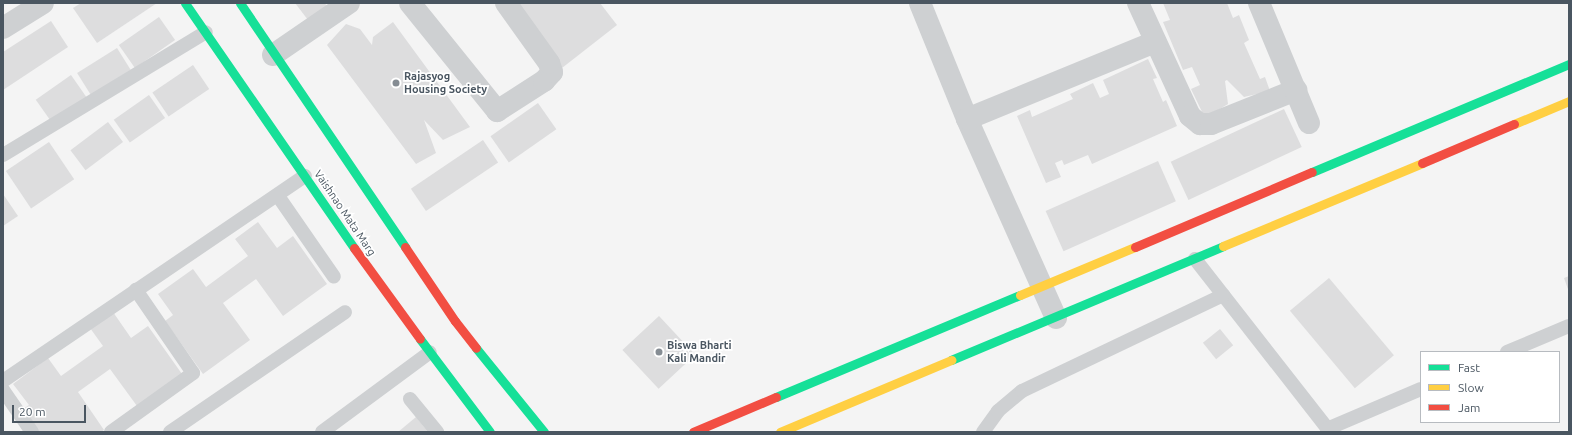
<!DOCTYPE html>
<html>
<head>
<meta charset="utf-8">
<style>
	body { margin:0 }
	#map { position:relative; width:1572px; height:435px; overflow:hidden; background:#f4f4f4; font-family:Ubuntu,sans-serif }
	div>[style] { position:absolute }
	.building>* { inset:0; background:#ddddde; transform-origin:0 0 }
	.lane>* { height:14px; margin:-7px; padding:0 7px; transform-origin:7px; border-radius:7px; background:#ced0d2 }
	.street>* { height:22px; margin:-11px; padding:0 11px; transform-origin:11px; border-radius:11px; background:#ced0d2 }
	.fast>* { height:9px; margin:-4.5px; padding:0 4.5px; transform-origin:4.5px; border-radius:4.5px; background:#16e098 }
	.slow>* { height:9px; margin:-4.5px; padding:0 4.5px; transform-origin:4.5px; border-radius:4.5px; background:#ffcf43 }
	.jam>* { height:9px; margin:-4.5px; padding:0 4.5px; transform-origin:4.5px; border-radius:4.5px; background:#f24e42 }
	.dots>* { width:11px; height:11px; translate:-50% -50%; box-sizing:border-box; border:2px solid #fff; border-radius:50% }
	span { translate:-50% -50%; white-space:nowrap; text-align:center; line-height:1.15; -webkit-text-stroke:3.5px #fff; paint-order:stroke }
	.poi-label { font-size:11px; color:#4a5661; font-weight:700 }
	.left { translate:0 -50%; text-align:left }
	.street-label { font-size:11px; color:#4a5661 }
	.frame { position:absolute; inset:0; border:4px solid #4a5661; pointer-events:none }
	.legend { position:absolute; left:1420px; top:351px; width:140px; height:72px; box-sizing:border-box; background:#fff; border:1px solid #b7bbc0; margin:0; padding:5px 7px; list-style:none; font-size:12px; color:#4a5661 }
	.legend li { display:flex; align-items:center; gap:8px; height:20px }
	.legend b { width:20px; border:1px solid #b7bbc0 }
	.scale { position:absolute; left:12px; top:405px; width:74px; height:18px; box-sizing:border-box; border:2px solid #4a5661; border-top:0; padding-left:5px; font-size:12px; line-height:14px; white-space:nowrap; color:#4a5661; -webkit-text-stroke:3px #fff; paint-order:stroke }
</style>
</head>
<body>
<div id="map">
	<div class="building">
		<i style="clip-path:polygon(81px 3px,157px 3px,97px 43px,73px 8px)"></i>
		<i style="clip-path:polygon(295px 3px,325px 3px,328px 9px,308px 20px)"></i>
		<i style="clip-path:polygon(511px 3px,600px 3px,617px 25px,562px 68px)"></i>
		<i style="clip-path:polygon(1163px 3px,1227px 3px,1233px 18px,1239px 15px,1249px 40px,1244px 43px,1260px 79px,1265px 77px,1270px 91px,1244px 97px,1227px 80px,1225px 81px,1228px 104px,1205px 118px,1191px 89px,1200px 85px,1192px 67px,1183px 70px,1163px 22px,1170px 20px)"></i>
		<i style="left:159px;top:17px;width:28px;height:49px;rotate:55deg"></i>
		<i style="clip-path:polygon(51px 21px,68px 47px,3px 90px,3px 52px)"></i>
		<i style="clip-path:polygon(393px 22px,470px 127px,443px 140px,424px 120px,436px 153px,416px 164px,327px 45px,346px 24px,360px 29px,372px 45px,373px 37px)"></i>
		<i style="left:117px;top:48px;width:26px;height:47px;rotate:58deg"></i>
		<i style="clip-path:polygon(1148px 59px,1157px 78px,1153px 79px,1163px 102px,1166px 100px,1177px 126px,1092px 164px,1088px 155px,1064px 165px,1062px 160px,1055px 163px,1061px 177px,1046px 183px,1017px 116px,1030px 110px,1032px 117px,1073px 99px,1070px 94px,1093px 83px,1100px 98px,1109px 94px,1103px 80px)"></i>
		<i style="left:193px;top:65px;width:29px;height:49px;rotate:56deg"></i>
		<i style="left:71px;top:75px;width:28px;height:43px;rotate:55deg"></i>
		<i style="left:149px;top:95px;width:28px;height:43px;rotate:55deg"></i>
		<i style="left:538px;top:103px;width:32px;height:58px;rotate:55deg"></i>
		<i style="left:1284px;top:109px;width:42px;height:125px;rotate:65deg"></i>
		<i style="left:108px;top:122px;width:25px;height:47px;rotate:53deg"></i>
		<i style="left:483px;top:140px;width:27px;height:87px;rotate:56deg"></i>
		<i style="left:49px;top:142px;width:45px;height:52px;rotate:56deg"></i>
		<i style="left:1158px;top:161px;width:44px;height:123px;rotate:66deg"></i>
		<i style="clip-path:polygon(3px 194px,18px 216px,3px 226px)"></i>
		<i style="clip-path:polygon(258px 222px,277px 248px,293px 236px,327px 284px,283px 316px,256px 279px,223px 303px,250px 340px,203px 374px,165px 321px,173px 315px,158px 294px,193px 269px,206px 287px,248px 256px,235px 239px)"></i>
		<i style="clip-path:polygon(1569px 276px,1569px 292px,1564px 278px)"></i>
		<i style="left:1329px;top:278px;width:101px;height:51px;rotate:50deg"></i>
		<i style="clip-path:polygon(113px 312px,131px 338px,148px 326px,182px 374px,137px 406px,110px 369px,78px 392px,104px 430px,101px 432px,35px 432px,20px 411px,29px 405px,13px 384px,48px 358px,61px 376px,103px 346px,90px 328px)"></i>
		<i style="left:659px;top:316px;width:53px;height:50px;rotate:47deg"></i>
		<i style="left:1220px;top:329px;width:21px;height:22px;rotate:51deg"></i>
		<i style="clip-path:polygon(416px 417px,428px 432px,398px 432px)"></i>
	</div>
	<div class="lane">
		<i style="left:3px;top:155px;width:237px;rotate:-31.2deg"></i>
		<i style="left:278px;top:196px;width:98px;rotate:55.3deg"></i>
		<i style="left:1195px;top:259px;width:219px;rotate:52deg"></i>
		<i style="left:1507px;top:352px;width:67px;rotate:-22.8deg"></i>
		<i style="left:3px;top:381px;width:365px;rotate:-34.2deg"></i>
		<i style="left:3px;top:390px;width:51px;rotate:55.4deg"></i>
		<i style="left:410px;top:399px;width:43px;rotate:50.7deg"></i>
		<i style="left:1327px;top:429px;width:102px;rotate:-23.1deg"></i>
		<i style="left:111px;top:432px;width:101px;rotate:-35.7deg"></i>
		<i style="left:193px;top:373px;width:101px;rotate:-124.5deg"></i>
		<i style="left:170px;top:432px;width:212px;rotate:-34.4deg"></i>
		<i style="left:322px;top:432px;width:134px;rotate:-36.5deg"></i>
		<i style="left:983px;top:432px;width:26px;rotate:-54deg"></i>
		<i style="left:998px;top:411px;width:31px;rotate:-40deg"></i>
		<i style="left:1022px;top:391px;width:223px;rotate:-25.5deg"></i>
	</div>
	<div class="street">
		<i style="left:410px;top:3px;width:139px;rotate:51.1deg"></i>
		<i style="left:497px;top:111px;width:56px;rotate:-32.6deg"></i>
		<i style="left:544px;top:81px;width:12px;rotate:-48deg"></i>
		<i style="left:552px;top:72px;width:9px;rotate:-108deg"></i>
		<i style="left:549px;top:63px;width:74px;rotate:-125.6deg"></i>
		<i style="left:920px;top:3px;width:125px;rotate:67.9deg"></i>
		<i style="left:967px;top:119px;width:218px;rotate:65.9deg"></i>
		<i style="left:1138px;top:3px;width:124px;rotate:65.3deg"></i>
		<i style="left:1190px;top:116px;width:13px;rotate:39deg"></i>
		<i style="left:1200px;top:124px;width:11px"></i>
		<i style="left:1211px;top:124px;width:92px;rotate:-21.8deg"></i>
		<i style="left:1259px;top:3px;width:130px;rotate:67.4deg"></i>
		<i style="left:3px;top:28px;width:47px;rotate:-32deg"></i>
		<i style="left:273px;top:55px;width:92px;rotate:-34.4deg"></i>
		<i style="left:967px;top:119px;width:203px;rotate:-22.3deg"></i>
	</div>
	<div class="fast">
		<i style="left:185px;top:3px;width:298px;rotate:55.4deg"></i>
		<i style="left:240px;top:3px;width:295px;rotate:55.9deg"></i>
		<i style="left:1312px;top:172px;width:279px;rotate:-22.8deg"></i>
		<i style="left:420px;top:339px;width:116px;rotate:53deg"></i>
		<i style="left:476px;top:348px;width:108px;rotate:51deg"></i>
		<i style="left:951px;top:360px;width:295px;rotate:-22.7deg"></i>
		<i style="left:776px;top:397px;width:264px;rotate:-22.7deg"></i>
	</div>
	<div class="slow">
		<i style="left:1514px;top:124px;width:60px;rotate:-22.7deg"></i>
		<i style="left:1223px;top:246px;width:216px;rotate:-22.6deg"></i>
		<i style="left:1020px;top:295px;width:125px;rotate:-22.7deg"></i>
		<i style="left:780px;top:432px;width:186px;rotate:-22.8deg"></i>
	</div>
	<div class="jam">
		<i style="left:1422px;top:163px;width:100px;rotate:-23deg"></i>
		<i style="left:405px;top:247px;width:89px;rotate:56deg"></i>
		<i style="left:455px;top:321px;width:34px;rotate:52deg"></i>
		<i style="left:1135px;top:247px;width:192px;rotate:-23deg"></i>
		<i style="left:354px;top:248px;width:112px;rotate:54deg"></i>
		<i style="left:693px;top:432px;width:90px;rotate:-22.9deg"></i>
	</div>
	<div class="dots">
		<i style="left:396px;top:83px;background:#868d94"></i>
		<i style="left:659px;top:352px;background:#868d94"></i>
	</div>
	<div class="poi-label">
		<span class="left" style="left:404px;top:83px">Rajasyog<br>Housing Society</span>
		<span class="left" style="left:667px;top:352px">Biswa Bharti<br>Kali Mandir</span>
	</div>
	<div class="street-label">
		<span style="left:345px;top:213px;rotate:56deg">Vaishnao Mata Marg</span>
	</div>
	<div class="frame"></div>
	<ul class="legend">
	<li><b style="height:5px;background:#16e098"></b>Fast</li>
	<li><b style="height:5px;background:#ffcf43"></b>Slow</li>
	<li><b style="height:5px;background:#f24e42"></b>Jam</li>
	</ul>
	<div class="scale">20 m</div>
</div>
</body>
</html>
